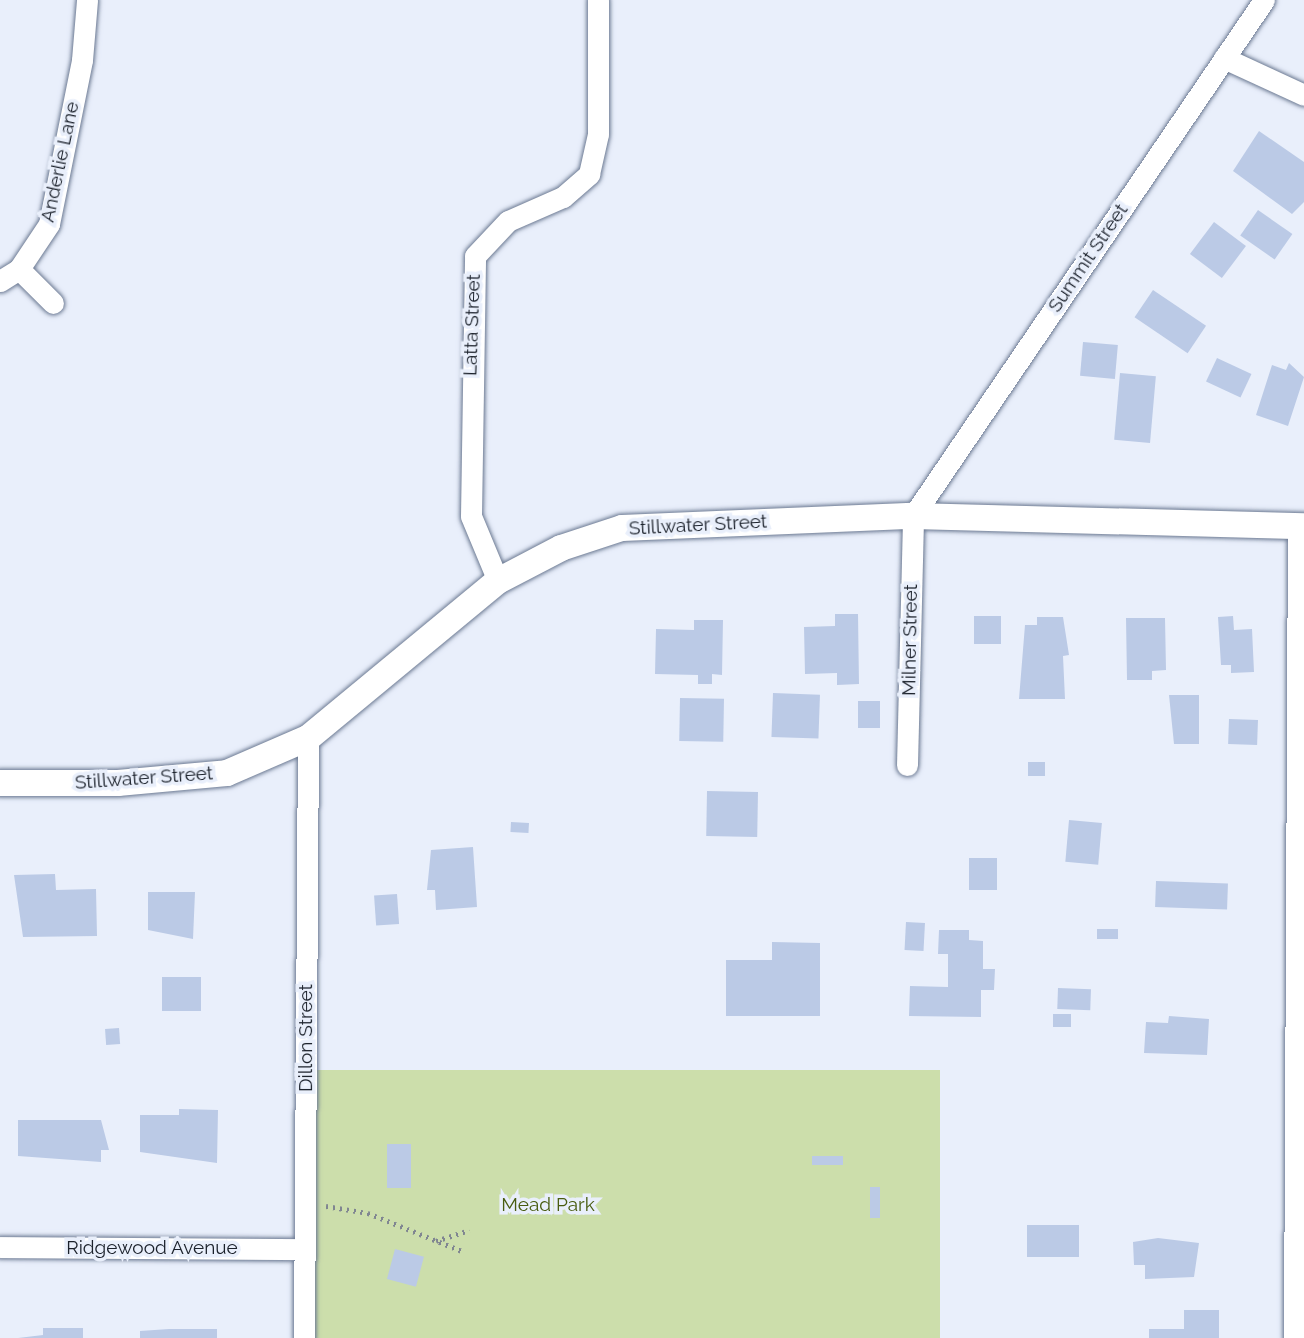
<!DOCTYPE html>
<html>
<head>
<meta charset="utf-8">
<style>
	body { margin:0 }
	#map { position:relative; width:1304px; height:1338px; overflow:hidden; background:#e9effb; font-family:Raleway,sans-serif }
	div>[style] { position:absolute }
	.green>* { inset:0; background:#ccdeab; transform-origin:0 0 }
	.building>* { inset:0; background:#bbcae6; transform-origin:0 0 }
	.path>* { height:4.5px; margin-top:-2.25px; transform-origin:0; background:repeating-linear-gradient(90deg,#808691 0 2px,transparent 0 7px) }
	.roads { filter:drop-shadow(0 0 2px #6b7992) drop-shadow(0 0 2px #6b7992) }
	.minor>* { height:21px; margin:-10.5px; padding:0 10.5px; transform-origin:10.5px; border-radius:10.5px; background:#fff }
	.tertiary>* { height:26px; margin:-13px; padding:0 13px; transform-origin:13px; border-radius:13px; background:#fff }
	span { translate:-50% -50%; white-space:nowrap; text-align:center; line-height:1.15; -webkit-text-stroke:7px #e9effb; paint-order:stroke }
	.street-label { font-size:19px; color:#1b212b }
	.park-label { font-size:19px; color:#485c10 }
</style>
</head>
<body>
<div id="map">
	<div class="green">
		<i style="left:312px;top:1070px;width:628px;height:268px"></i>
	</div>
	<div class="building">
		<i style="clip-path:polygon(1259px 131px,1304px 162px,1304px 202px,1292px 214px,1233px 171px)"></i>
		<i style="left:1258px;top:210px;width:42px;height:31px;rotate:35deg"></i>
		<i style="left:1214px;top:222px;width:40px;height:40px;rotate:37deg"></i>
		<i style="left:1153px;top:290px;width:64px;height:33px;rotate:34deg"></i>
		<i style="left:1083px;top:342px;width:35px;height:34px;rotate:5deg"></i>
		<i style="left:1217px;top:358px;width:38px;height:26px;rotate:25deg"></i>
		<i style="clip-path:polygon(1289px 363px,1304px 377px,1288px 426px,1256px 415px,1272px 365px,1286px 370px)"></i>
		<i style="left:1120px;top:373px;width:36px;height:67px;rotate:5deg"></i>
		<i style="clip-path:polygon(835px 614px,858px 614px,859px 684px,837px 685px,837px 673px,805px 674px,804px 627px,835px 626px)"></i>
		<i style="left:974px;top:616px;width:27px;height:28px"></i>
		<i style="clip-path:polygon(1233px 616px,1234px 630px,1252px 629px,1254px 672px,1231px 673px,1231px 665px,1221px 665px,1218px 617px)"></i>
		<i style="clip-path:polygon(1037px 617px,1063px 617px,1069px 655px,1063px 656px,1065px 699px,1019px 699px,1025px 625px,1037px 625px)"></i>
		<i style="clip-path:polygon(1126px 618px,1165px 618px,1166px 670px,1152px 671px,1152px 680px,1127px 680px)"></i>
		<i style="clip-path:polygon(694px 620px,723px 620px,722px 675px,712px 674px,712px 684px,698px 684px,698px 675px,655px 674px,656px 629px,694px 630px)"></i>
		<i style="left:773px;top:693px;width:47px;height:44px;rotate:2deg"></i>
		<i style="clip-path:polygon(1169px 695px,1199px 695px,1199px 744px,1174px 744px)"></i>
		<i style="left:680px;top:698px;width:44px;height:43px;rotate:1deg"></i>
		<i style="left:858px;top:701px;width:22px;height:27px"></i>
		<i style="left:1229px;top:719px;width:29px;height:25px;rotate:2deg"></i>
		<i style="left:1028px;top:762px;width:17px;height:14px"></i>
		<i style="left:707px;top:791px;width:51px;height:45px;rotate:1deg"></i>
		<i style="left:1069px;top:820px;width:33px;height:42px;rotate:5deg"></i>
		<i style="left:511px;top:822px;width:18px;height:10px;rotate:3deg"></i>
		<i style="clip-path:polygon(473px 847px,477px 907px,436px 910px,435px 890px,427px 890px,431px 850px)"></i>
		<i style="left:969px;top:858px;width:28px;height:32px"></i>
		<i style="clip-path:polygon(55px 874px,56px 890px,96px 889px,97px 936px,23px 937px,14px 875px)"></i>
		<i style="left:1156px;top:881px;width:72px;height:26px;rotate:2deg"></i>
		<i style="clip-path:polygon(148px 892px,195px 892px,193px 939px,148px 930px)"></i>
		<i style="left:397px;top:894px;width:30px;height:23px;rotate:86deg"></i>
		<i style="left:906px;top:922px;width:19px;height:28px;rotate:3deg"></i>
		<i style="left:1097px;top:929px;width:21px;height:10px"></i>
		<i style="clip-path:polygon(939px 930px,969px 930px,969px 940px,983px 941px,983px 969px,995px 969px,994px 990px,981px 990px,981px 1017px,909px 1016px,910px 986px,948px 987px,948px 954px,938px 954px)"></i>
		<i style="clip-path:polygon(772px 942px,820px 943px,820px 1016px,726px 1016px,726px 960px,772px 960px)"></i>
		<i style="left:162px;top:977px;width:39px;height:34px"></i>
		<i style="left:1058px;top:988px;width:33px;height:21px;rotate:2deg"></i>
		<i style="left:1053px;top:1014px;width:18px;height:13px"></i>
		<i style="clip-path:polygon(1169px 1016px,1209px 1019px,1207px 1055px,1144px 1053px,1146px 1022px,1168px 1023px)"></i>
		<i style="left:119px;top:1028px;width:16px;height:14px;rotate:86deg"></i>
		<i style="clip-path:polygon(179px 1109px,218px 1110px,217px 1163px,140px 1152px,140px 1115px,179px 1115px)"></i>
		<i style="clip-path:polygon(18px 1120px,101px 1120px,109px 1150px,101px 1150px,101px 1162px,18px 1156px)"></i>
		<i style="left:387px;top:1144px;width:24px;height:44px"></i>
		<i style="left:843px;top:1156px;width:9px;height:31px;rotate:90deg"></i>
		<i style="left:870px;top:1187px;width:10px;height:31px"></i>
		<i style="left:1079px;top:1225px;width:32px;height:52px;rotate:90deg"></i>
		<i style="clip-path:polygon(1158px 1238px,1199px 1243px,1194px 1277px,1145px 1279px,1145px 1265px,1134px 1265px,1133px 1242px)"></i>
		<i style="left:395px;top:1249px;width:30px;height:31px;rotate:15deg"></i>
		<i style="clip-path:polygon(1184px 1310px,1219px 1310px,1219px 1338px,1149px 1338px,1149px 1329px,1184px 1329px)"></i>
		<i style="clip-path:polygon(43px 1328px,83px 1328px,83px 1338px,18px 1338px,43px 1335px)"></i>
		<i style="clip-path:polygon(169px 1329px,217px 1329px,217px 1338px,140px 1338px,140px 1331px)"></i>
	</div>
	<div class="path">
		<i style="left:326px;top:1206px;width:43px;rotate:9.5deg"></i>
		<i style="left:368px;top:1213px;width:101px;rotate:22deg"></i>
		<i style="left:436px;top:1241px;width:35px;rotate:-18deg"></i>
	</div>
	<div class="roads">
		<div class="minor">
			<i style="left:1224px;top:58px;width:88px;rotate:24.8deg"></i>
			<i style="left:19px;top:269px;width:48px;rotate:45deg"></i>
			<i style="left:0;top:281px;width:22px;rotate:-32deg"></i>
			<i style="left:19px;top:269px;width:54px;rotate:-56.3deg"></i>
			<i style="left:49px;top:224px;width:167px;rotate:-78.6deg"></i>
			<i style="left:82px;top:60px;width:60px;rotate:-85.2deg"></i>
			<i style="left:498px;top:581px;width:70px;rotate:-112.6deg"></i>
			<i style="left:471px;top:516px;width:260px;rotate:-89.1deg"></i>
			<i style="left:475px;top:256px;width:48px;rotate:-46.7deg"></i>
			<i style="left:508px;top:221px;width:60px;rotate:-23.6deg"></i>
			<i style="left:563px;top:197px;width:35px;rotate:-41deg"></i>
			<i style="left:589px;top:174px;width:41px;rotate:-77.3deg"></i>
			<i style="left:598px;top:134px;width:134px;rotate:-90deg"></i>
			<i style="left:907px;top:765px;width:249px;rotate:-88.6deg"></i>
			<i style="left:913px;top:516px;width:624px;rotate:-55.78deg"></i>
			<i style="left:0;top:1247px;width:304px;rotate:0.4deg"></i>
			<i style="left:304px;top:1338px;width:600px;rotate:-89.62deg"></i>
			<i style="left:1294px;top:1338px;width:813px;rotate:-89.72deg"></i>
		</div>
		<div class="tertiary">
			<i style="left:0;top:783px;width:118px"></i>
			<i style="left:118px;top:783px;width:109px;rotate:-5.2deg"></i>
			<i style="left:227px;top:773px;width:88px;rotate:-23.4deg"></i>
			<i style="left:308px;top:738px;width:246px;rotate:-39.6deg"></i>
			<i style="left:498px;top:581px;width:71px;rotate:-27.6deg"></i>
			<i style="left:561px;top:548px;width:64px;rotate:-18.2deg"></i>
			<i style="left:622px;top:528px;width:291px;rotate:-2.4deg"></i>
			<i style="left:913px;top:516px;width:391px;rotate:1.5deg"></i>
		</div>
	</div>
	<div class="street-label">
		<span style="left:60px;top:162px;rotate:-78deg">Anderlie Lane</span>
		<span style="left:1088px;top:258px;rotate:-56deg">Summit Street</span>
		<span style="left:472px;top:325px;rotate:-88deg">Latta Street</span>
		<span style="left:698px;top:525px;rotate:-3deg">Stillwater Street</span>
		<span style="left:910px;top:640px;rotate:-89deg">Milner Street</span>
		<span style="left:144px;top:778px;rotate:-4deg">Stillwater Street</span>
		<span style="left:306px;top:1038px;rotate:-90deg">Dillon Street</span>
		<span style="left:152px;top:1248px">Ridgewood Avenue</span>
	</div>
	<div class="park-label">
		<span style="left:548px;top:1205px">Mead Park</span>
	</div>
</div>
</body>
</html>
